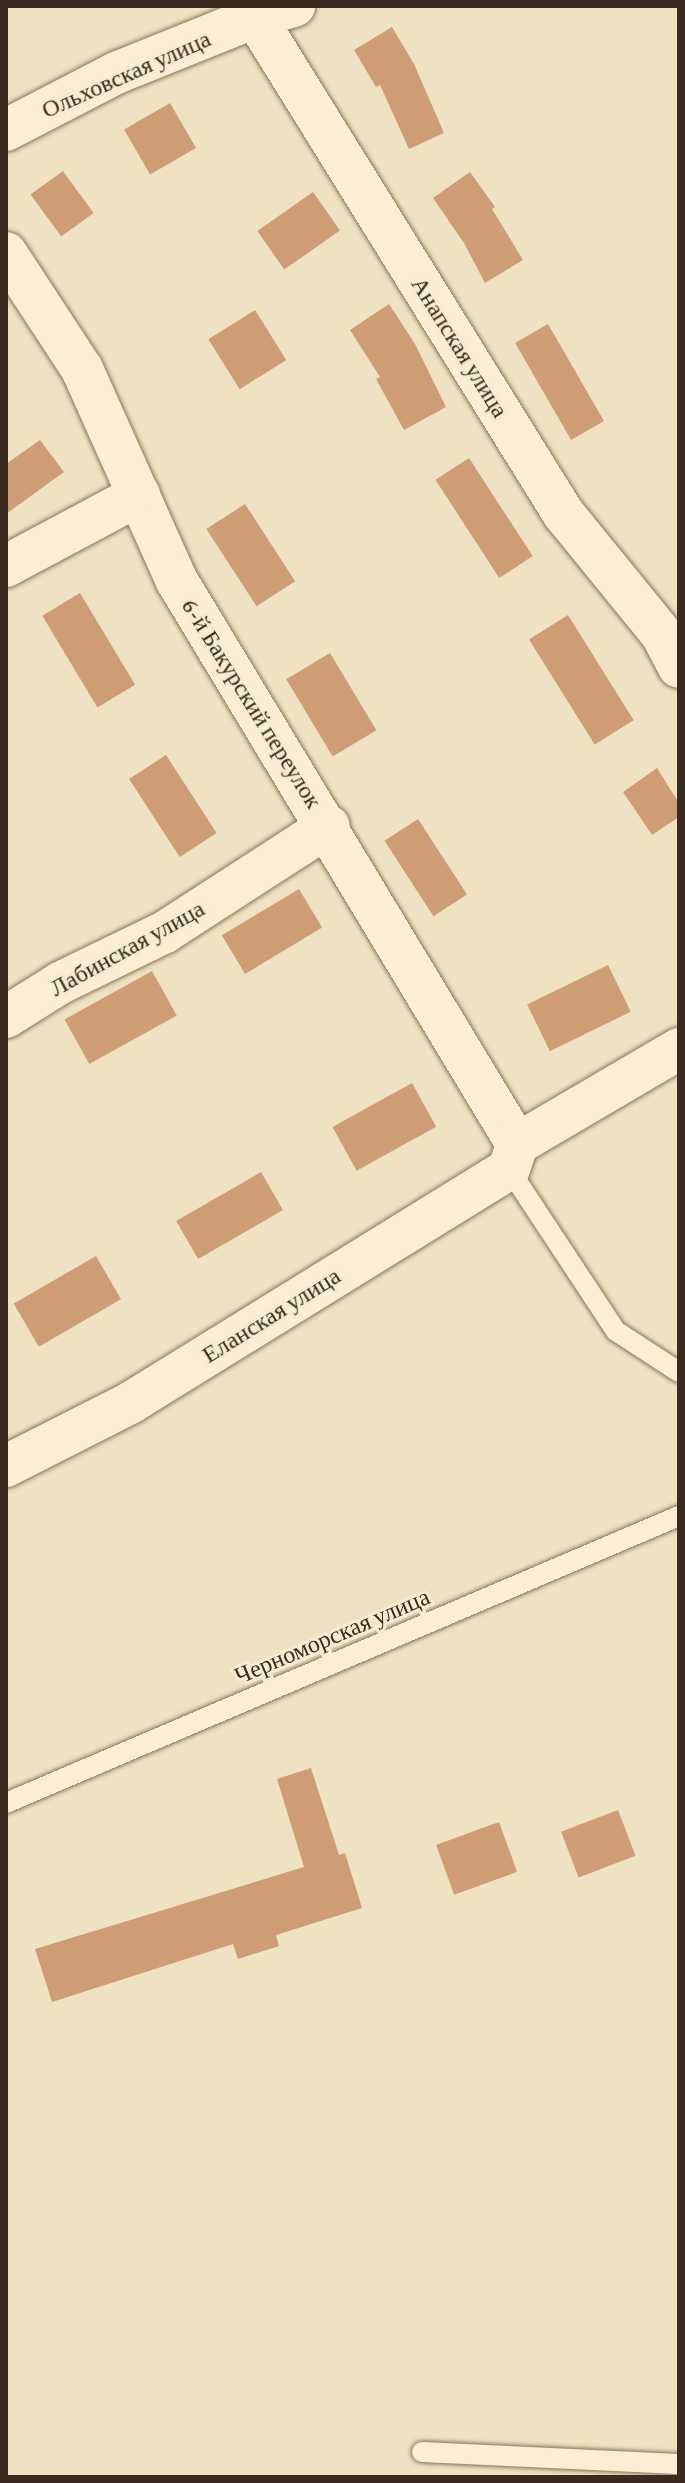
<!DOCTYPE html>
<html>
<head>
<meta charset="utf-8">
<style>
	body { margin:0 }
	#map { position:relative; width:685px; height:2483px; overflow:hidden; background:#efe2c2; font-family:"Crimson Pro",serif }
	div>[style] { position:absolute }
	.building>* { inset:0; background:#ce9d76; transform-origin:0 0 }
	.roads { filter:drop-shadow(0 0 2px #897358) drop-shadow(0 0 2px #897358) }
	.lane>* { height:20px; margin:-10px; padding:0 10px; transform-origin:10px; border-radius:10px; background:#faefd5 }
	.street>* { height:42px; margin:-21px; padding:0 21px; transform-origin:21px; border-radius:21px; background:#faefd5 }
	span { translate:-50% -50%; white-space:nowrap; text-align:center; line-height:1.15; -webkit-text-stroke:6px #f6ecd1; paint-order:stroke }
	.street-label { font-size:24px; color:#392b1d }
	.frame { position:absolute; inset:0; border:8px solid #392b1d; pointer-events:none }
</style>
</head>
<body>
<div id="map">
	<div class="building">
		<i style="clip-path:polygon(392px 27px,414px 64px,444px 133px,409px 149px,380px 85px,376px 87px,354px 50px)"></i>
		<i style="left:170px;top:103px;width:52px;height:53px;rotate:60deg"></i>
		<i style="left:63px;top:171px;width:52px;height:40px;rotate:54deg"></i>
		<i style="clip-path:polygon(470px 172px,495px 207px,492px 209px,523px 260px,485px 283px,464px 243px,433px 198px)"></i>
		<i style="left:313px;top:192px;width:47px;height:68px;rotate:55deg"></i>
		<i style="clip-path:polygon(389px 304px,415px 344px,446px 407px,404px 430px,376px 379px,380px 377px,350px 330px)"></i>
		<i style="left:255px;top:310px;width:59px;height:55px;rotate:58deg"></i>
		<i style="left:548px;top:324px;width:112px;height:38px;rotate:60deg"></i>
		<i style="clip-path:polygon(40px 440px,64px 472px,6px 514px,6px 464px)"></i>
		<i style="left:469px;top:458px;width:117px;height:40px;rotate:57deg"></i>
		<i style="left:245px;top:504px;width:92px;height:46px;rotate:57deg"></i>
		<i style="left:80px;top:593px;width:107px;height:44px;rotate:59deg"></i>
		<i style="left:568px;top:615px;width:124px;height:46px;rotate:58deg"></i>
		<i style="left:330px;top:653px;width:90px;height:51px;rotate:59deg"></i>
		<i style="left:166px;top:755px;width:93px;height:44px;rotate:57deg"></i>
		<i style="clip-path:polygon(657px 768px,679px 803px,679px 817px,652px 835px,623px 792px)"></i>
		<i style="left:418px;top:819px;width:90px;height:40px;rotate:57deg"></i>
		<i style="left:299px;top:889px;width:45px;height:90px;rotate:59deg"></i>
		<i style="left:608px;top:965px;width:52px;height:90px;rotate:64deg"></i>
		<i style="left:152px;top:971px;width:51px;height:100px;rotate:61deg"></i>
		<i style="left:412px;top:1083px;width:50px;height:91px;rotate:61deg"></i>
		<i style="left:261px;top:1172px;width:44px;height:98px;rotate:60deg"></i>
		<i style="left:96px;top:1256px;width:50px;height:95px;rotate:60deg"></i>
		<i style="clip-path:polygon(311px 1768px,339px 1855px,345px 1853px,362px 1908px,276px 1935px,279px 1946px,238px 1959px,233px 1944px,52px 2002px,35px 1949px,304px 1867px,277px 1779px)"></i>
		<i style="left:618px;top:1810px;width:49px;height:61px;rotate:69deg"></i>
		<i style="left:499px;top:1822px;width:53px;height:67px;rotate:70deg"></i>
	</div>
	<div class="roads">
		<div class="lane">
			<i style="left:509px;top:1169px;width:194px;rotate:56.6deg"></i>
			<i style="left:616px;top:1331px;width:75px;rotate:33.1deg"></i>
			<i style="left:6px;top:1803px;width:732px;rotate:-23.1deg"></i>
			<i style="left:422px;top:2452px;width:257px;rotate:2.7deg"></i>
		</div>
		<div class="street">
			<i style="left:255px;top:17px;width:584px;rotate:58.16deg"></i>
			<i style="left:563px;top:513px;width:157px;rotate:50.9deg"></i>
			<i style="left:662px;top:635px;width:36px;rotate:62deg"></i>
			<i style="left:6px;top:130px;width:124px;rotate:-27.4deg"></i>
			<i style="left:116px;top:73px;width:150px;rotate:-21.9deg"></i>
			<i style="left:255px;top:17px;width:41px;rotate:-15.8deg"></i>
			<i style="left:6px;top:253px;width:139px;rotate:56.8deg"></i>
			<i style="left:82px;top:369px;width:232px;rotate:65.9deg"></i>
			<i style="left:177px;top:581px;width:658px;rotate:58.87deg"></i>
			<i style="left:6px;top:566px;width:151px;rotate:-28.1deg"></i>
			<i style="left:6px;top:1017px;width:64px;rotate:-32.2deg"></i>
			<i style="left:60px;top:983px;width:117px;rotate:-25.9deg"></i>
			<i style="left:165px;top:932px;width:195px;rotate:-32.9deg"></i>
			<i style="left:517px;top:1144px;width:188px;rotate:-30.4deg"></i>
			<i style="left:6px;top:1466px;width:139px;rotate:-26.9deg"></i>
			<i style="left:130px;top:1403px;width:445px;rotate:-31.7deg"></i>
			<i style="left:509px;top:1169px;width:26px;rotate:-72deg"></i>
		</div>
	</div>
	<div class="street-label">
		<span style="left:126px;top:74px;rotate:-24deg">Ольховская улица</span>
		<span style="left:460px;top:347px;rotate:58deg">Анапская улица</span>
		<span style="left:252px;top:703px;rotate:58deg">6-й Бакурский переулок</span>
		<span style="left:127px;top:948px;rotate:-29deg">Лабинская улица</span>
		<span style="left:271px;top:1315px;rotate:-32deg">Еланская улица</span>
		<span style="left:332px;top:1636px;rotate:-23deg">Черноморская улица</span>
	</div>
	<div class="frame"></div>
</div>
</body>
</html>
